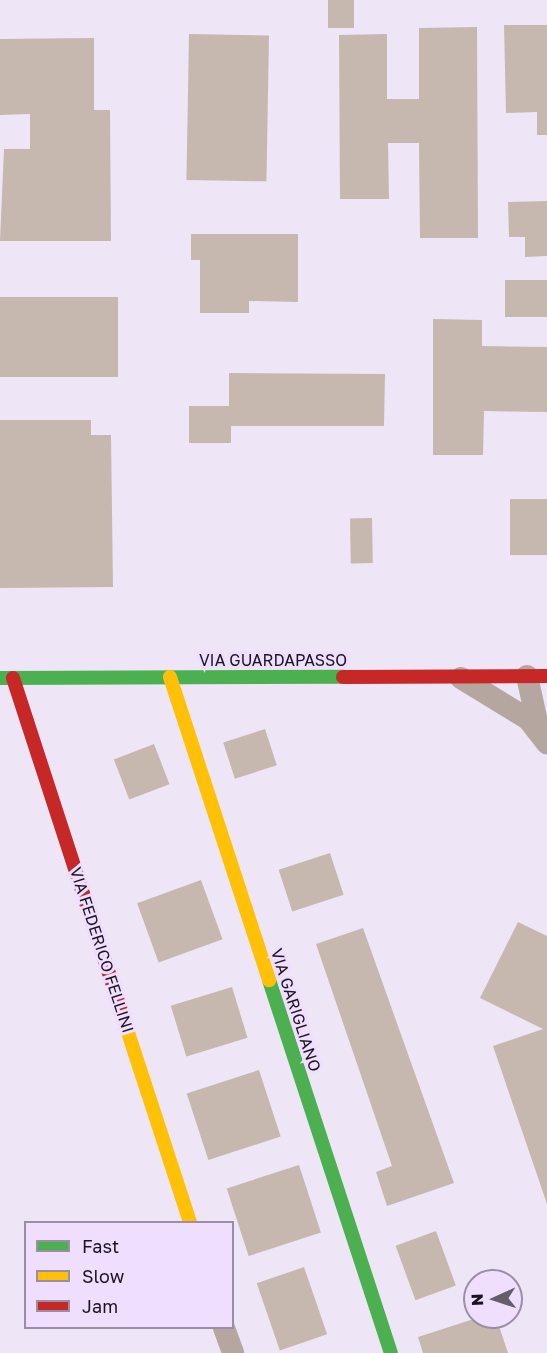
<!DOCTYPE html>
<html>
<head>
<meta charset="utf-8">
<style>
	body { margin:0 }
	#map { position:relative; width:547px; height:1353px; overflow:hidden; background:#eee5f6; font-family:"Golos Text",sans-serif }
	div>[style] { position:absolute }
	.building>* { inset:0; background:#c6b8ae; transform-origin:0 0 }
	.street>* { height:22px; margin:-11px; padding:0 11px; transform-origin:11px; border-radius:11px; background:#b5a7a0 }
	.fast>* { height:14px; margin:-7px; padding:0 7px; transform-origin:7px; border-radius:7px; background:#4caf50 }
	.slow>* { height:14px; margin:-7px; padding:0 7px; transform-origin:7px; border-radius:7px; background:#ffc107 }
	.jam>* { height:14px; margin:-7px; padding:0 7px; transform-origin:7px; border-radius:7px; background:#c62828 }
	span { translate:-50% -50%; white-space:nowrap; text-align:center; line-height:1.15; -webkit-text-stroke:6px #efdefd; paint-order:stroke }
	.street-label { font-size:16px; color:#1a141e }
	.legend { position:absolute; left:24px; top:1221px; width:210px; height:108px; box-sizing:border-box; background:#efdefd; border:2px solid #9a8da4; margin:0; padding:8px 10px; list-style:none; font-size:18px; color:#1a141e }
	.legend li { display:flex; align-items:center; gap:12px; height:30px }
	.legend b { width:30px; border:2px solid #9a8da4 }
	.north { position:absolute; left:463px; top:1269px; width:60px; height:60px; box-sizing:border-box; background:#efdefd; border:2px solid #9a8da4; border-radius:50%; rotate:267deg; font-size:16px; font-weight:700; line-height:24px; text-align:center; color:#1a141e }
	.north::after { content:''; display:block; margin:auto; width:21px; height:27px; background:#645d6a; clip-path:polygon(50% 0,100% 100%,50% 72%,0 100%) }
</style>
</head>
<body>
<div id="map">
	<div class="building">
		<i style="left:328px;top:0;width:26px;height:28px"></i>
		<i style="clip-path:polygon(504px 25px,547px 25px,547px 135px,537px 135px,537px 112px,506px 113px)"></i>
		<i style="clip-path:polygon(477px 27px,478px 238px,420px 238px,419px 143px,388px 143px,389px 199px,340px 199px,339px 35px,387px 34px,387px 99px,419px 99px,419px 28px)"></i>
		<i style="left:189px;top:34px;width:80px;height:146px;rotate:1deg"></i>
		<i style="clip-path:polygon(94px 38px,94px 110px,110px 110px,111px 241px,0 241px,4px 149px,30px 149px,30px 114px,0 115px,0 39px)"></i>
		<i style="clip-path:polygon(547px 201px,547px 256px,525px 257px,525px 237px,509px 237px,508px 202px)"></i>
		<i style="clip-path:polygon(191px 234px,298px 234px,298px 302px,249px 301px,249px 313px,200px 313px,200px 260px,191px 260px)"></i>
		<i style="left:505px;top:280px;width:42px;height:37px"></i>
		<i style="left:118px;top:297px;width:80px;height:118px;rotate:90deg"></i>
		<i style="clip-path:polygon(433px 319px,482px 320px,482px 346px,547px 347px,547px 412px,484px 411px,483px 455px,433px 455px)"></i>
		<i style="clip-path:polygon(229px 373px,385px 374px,384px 426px,231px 426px,231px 443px,189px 443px,189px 406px,229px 406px)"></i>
		<i style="clip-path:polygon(0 420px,91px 420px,91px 435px,111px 435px,113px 587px,0 588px)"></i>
		<i style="left:510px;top:499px;width:37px;height:56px"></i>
		<i style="left:372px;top:518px;width:45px;height:22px;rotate:89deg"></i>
		<i style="left:265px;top:729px;width:38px;height:44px;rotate:72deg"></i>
		<i style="left:154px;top:744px;width:43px;height:43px;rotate:69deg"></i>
		<i style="left:330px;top:853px;width:44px;height:54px;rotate:72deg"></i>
		<i style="left:201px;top:880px;width:63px;height:68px;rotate:70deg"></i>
		<i style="clip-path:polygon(518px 922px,547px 936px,547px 1204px,493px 1046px,543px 1029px,480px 998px)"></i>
		<i style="clip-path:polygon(363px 928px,454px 1183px,387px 1206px,376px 1172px,392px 1166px,316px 944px)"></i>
		<i style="left:232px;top:987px;width:53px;height:64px;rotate:73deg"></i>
		<i style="left:259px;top:1070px;width:70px;height:76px;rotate:72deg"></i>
		<i style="left:299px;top:1165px;width:71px;height:76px;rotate:72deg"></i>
		<i style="left:436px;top:1231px;width:58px;height:43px;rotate:70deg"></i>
		<i style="left:304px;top:1267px;width:71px;height:50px;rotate:71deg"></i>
		<i style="clip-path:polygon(480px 1317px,496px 1317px,508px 1353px,423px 1353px,418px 1337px)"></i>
	</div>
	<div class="street">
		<i style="left:527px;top:676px;width:56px;rotate:77.7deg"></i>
		<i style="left:461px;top:678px;width:79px;rotate:31.5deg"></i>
		<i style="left:528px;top:719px;width:31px;rotate:52deg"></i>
		<i style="left:224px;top:1328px;width:27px;rotate:70deg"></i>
	</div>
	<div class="fast">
		<i style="left:0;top:678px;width:343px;rotate:-0.2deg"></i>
		<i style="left:269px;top:980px;width:392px;rotate:71.9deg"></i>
	</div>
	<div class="slow">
		<i style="left:170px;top:677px;width:319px;rotate:71.9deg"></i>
		<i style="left:120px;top:1008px;width:225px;rotate:71.9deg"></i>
	</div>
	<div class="jam">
		<i style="left:343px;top:677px;width:204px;rotate:-0.3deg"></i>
		<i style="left:13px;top:678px;width:347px;rotate:72deg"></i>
	</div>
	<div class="street-label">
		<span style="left:273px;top:660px">VIA GUARDAPASSO</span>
		<span style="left:102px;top:950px;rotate:72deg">VIA FEDERICO FELLINI</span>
		<span style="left:296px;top:1010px;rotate:72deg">VIA GARIGLIANO</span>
	</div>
	<ul class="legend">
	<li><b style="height:8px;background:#4caf50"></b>Fast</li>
	<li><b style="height:8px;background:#ffc107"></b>Slow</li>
	<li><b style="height:8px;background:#c62828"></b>Jam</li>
	</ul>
	<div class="north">N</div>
</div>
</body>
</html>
